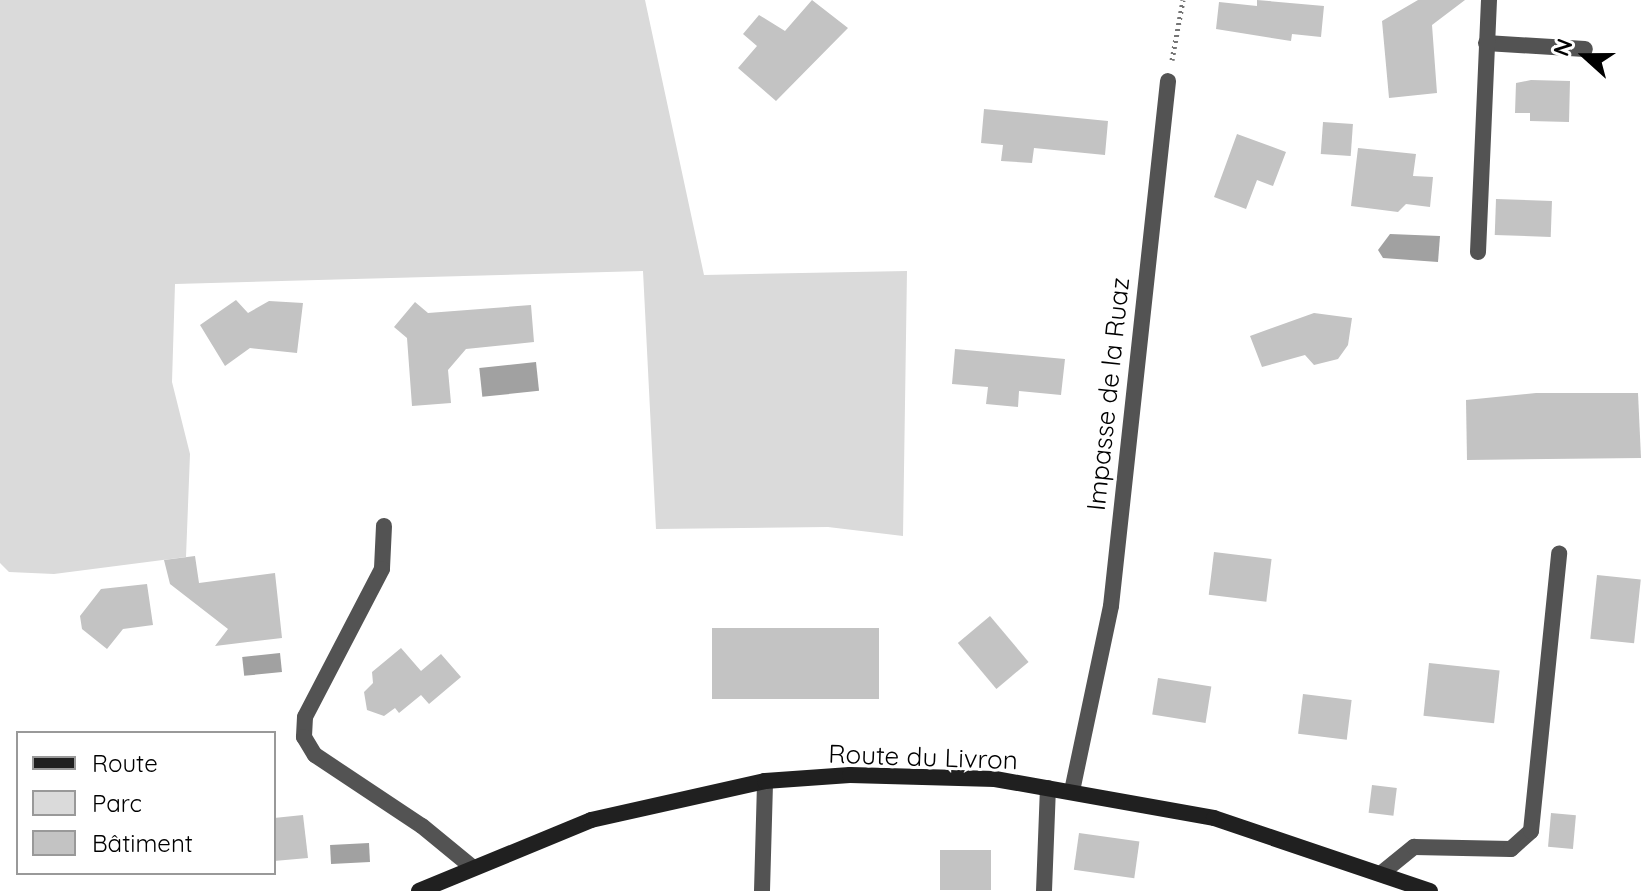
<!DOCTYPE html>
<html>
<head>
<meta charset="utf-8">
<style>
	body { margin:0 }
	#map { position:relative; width:1641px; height:891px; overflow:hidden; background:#fff; font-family:Quicksand,sans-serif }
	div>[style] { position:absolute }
	.green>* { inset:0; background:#dadada }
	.water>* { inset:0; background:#a1a1a1; transform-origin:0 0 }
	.building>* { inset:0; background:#c3c3c3; transform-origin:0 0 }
	.path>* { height:5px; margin-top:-2.5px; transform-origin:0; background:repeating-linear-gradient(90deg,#757575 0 2px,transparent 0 6px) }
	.lane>* { height:16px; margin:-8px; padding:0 8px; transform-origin:8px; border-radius:8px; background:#535353 }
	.street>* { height:16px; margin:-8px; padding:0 8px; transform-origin:8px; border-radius:8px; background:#535353 }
	.secondary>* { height:16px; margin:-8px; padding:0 8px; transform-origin:8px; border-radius:8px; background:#202020 }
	span { translate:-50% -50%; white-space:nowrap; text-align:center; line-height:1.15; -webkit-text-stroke:6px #fff; paint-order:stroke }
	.street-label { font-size:26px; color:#000 }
	.legend { position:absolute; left:16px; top:731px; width:260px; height:144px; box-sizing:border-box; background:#fff; border:2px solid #999; margin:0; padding:10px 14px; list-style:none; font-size:24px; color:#000 }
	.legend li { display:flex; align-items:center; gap:16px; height:40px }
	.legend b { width:40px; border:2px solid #999 }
	.north { position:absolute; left:1545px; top:16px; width:80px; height:80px; -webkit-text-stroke:6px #fff; paint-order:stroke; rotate:291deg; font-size:22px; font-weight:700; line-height:32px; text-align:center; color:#000 }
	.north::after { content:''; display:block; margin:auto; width:28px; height:36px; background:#000; clip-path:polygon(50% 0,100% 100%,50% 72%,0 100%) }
</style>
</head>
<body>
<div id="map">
	<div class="green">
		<i style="clip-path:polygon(0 0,645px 0,704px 275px,907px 271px,903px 536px,828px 527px,656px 529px,643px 271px,175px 284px,172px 382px,190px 454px,186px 557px,54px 574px,9px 572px,0 563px)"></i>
	</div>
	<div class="water">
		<i style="clip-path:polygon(1390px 234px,1440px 236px,1438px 262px,1383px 258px,1378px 250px)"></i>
		<i style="left:536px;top:362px;width:29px;height:57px;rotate:84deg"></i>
		<i style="left:280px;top:653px;width:19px;height:38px;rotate:84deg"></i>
		<i style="left:369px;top:843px;width:19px;height:39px;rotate:87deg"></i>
	</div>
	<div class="building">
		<i style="clip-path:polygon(812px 0,848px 28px,776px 101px,738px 68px,757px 46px,743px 34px,759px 15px,785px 31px)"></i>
		<i style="clip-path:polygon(1257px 0,1324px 6px,1321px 37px,1292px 34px,1291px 41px,1216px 29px,1219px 2px,1257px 6px)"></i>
		<i style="clip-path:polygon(1418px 0,1465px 0,1432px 25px,1437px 93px,1389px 98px,1382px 21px)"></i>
		<i style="clip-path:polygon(1531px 80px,1570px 81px,1569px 122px,1530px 121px,1530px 113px,1515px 113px,1516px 83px)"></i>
		<i style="clip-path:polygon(984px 109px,1108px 121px,1105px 155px,1034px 148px,1032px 163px,1001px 161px,1003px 145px,981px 143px)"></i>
		<i style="left:1323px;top:122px;width:30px;height:32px;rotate:4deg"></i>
		<i style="clip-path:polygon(1237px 134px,1286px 152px,1273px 186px,1257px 180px,1246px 209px,1214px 197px)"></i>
		<i style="clip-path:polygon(1358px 148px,1416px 154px,1413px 176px,1433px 177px,1430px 207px,1406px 204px,1398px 212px,1351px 206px)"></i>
		<i style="left:1496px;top:199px;width:56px;height:36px;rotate:2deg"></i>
		<i style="clip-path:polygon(236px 300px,248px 313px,269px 301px,303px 303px,297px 353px,250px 348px,225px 366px,200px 325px)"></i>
		<i style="clip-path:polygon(415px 302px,428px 313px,531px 305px,534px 342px,466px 349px,448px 370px,451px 403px,412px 406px,407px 338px,394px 327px)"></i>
		<i style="clip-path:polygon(1314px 313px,1352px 318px,1348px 345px,1338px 359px,1314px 365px,1305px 355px,1262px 367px,1250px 336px)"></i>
		<i style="clip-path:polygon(955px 349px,1065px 359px,1061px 395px,1019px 391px,1018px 407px,986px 404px,988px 387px,952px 384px)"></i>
		<i style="clip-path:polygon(1536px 393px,1638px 393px,1641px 458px,1467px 460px,1466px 400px)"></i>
		<i style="left:1214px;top:552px;width:58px;height:43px;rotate:7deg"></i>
		<i style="clip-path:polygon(195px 556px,199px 583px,275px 573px,282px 638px,215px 646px,228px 629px,170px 584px,164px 560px)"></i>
		<i style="left:1597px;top:575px;width:44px;height:64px;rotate:6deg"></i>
		<i style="clip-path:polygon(147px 584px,153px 625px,123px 629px,107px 649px,82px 629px,80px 616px,101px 589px)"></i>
		<i style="left:990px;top:616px;width:60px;height:42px;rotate:50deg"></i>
		<i style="left:712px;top:628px;width:167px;height:71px"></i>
		<i style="clip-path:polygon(401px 648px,421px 671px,441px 654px,461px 677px,429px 704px,421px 695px,399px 713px,395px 708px,384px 716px,367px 710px,364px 692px,373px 683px,372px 672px)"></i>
		<i style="left:1429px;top:663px;width:71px;height:53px;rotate:6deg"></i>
		<i style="left:1158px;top:678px;width:54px;height:37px;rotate:9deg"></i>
		<i style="left:1303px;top:694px;width:49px;height:40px;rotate:7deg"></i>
		<i style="left:1372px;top:785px;width:25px;height:28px;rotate:7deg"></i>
		<i style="left:1551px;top:813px;width:25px;height:34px;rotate:5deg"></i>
		<i style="clip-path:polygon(303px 815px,308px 858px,274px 861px,274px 818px)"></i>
		<i style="left:1079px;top:833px;width:61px;height:37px;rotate:8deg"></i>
		<i style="left:940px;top:850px;width:51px;height:40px"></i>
	</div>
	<div class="path">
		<i style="left:1172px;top:60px;width:61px;rotate:-79.6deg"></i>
	</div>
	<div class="lane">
		<i style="left:1486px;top:43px;width:99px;rotate:3.5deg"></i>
		<i style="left:1478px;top:252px;width:252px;rotate:-87.5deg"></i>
		<i style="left:1383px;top:872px;width:40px;rotate:-39deg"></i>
		<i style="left:1414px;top:847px;width:97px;rotate:1.2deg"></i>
		<i style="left:1511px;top:849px;width:27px;rotate:-42deg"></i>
		<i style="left:1531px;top:831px;width:279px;rotate:-84.2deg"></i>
	</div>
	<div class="street">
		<i style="left:384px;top:526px;width:43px;rotate:92.7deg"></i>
		<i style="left:382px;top:569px;width:167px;rotate:117.5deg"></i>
		<i style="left:305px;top:717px;width:20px;rotate:93deg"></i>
		<i style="left:304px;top:737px;width:21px;rotate:59deg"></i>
		<i style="left:315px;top:755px;width:128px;rotate:33.6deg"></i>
		<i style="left:422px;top:826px;width:65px;rotate:39.4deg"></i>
		<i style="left:1072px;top:791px;width:189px;rotate:-78.1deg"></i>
		<i style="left:1111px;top:606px;width:528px;rotate:-83.8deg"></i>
		<i style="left:762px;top:891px;width:110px;rotate:-88.4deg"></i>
		<i style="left:1044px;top:891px;width:103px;rotate:-87.8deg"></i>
	</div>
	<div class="secondary">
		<i style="left:419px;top:891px;width:186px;rotate:-22.4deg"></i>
		<i style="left:591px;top:820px;width:178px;rotate:-12.6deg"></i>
		<i style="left:765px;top:781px;width:85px;rotate:-4deg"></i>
		<i style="left:850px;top:775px;width:145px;rotate:1.6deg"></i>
		<i style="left:995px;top:779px;width:222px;rotate:10.1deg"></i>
		<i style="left:1214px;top:818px;width:228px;rotate:18.7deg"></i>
	</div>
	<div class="street-label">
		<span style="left:1108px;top:394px;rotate:-84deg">Impasse de la Ruaz</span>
		<span style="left:923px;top:757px;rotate:2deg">Route du Livron</span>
	</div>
	<ul class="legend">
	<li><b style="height:10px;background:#202020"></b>Route</li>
	<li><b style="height:22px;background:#dadada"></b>Parc</li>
	<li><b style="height:22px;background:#c3c3c3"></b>Bâtiment</li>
	</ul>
	<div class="north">N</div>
</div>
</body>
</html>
